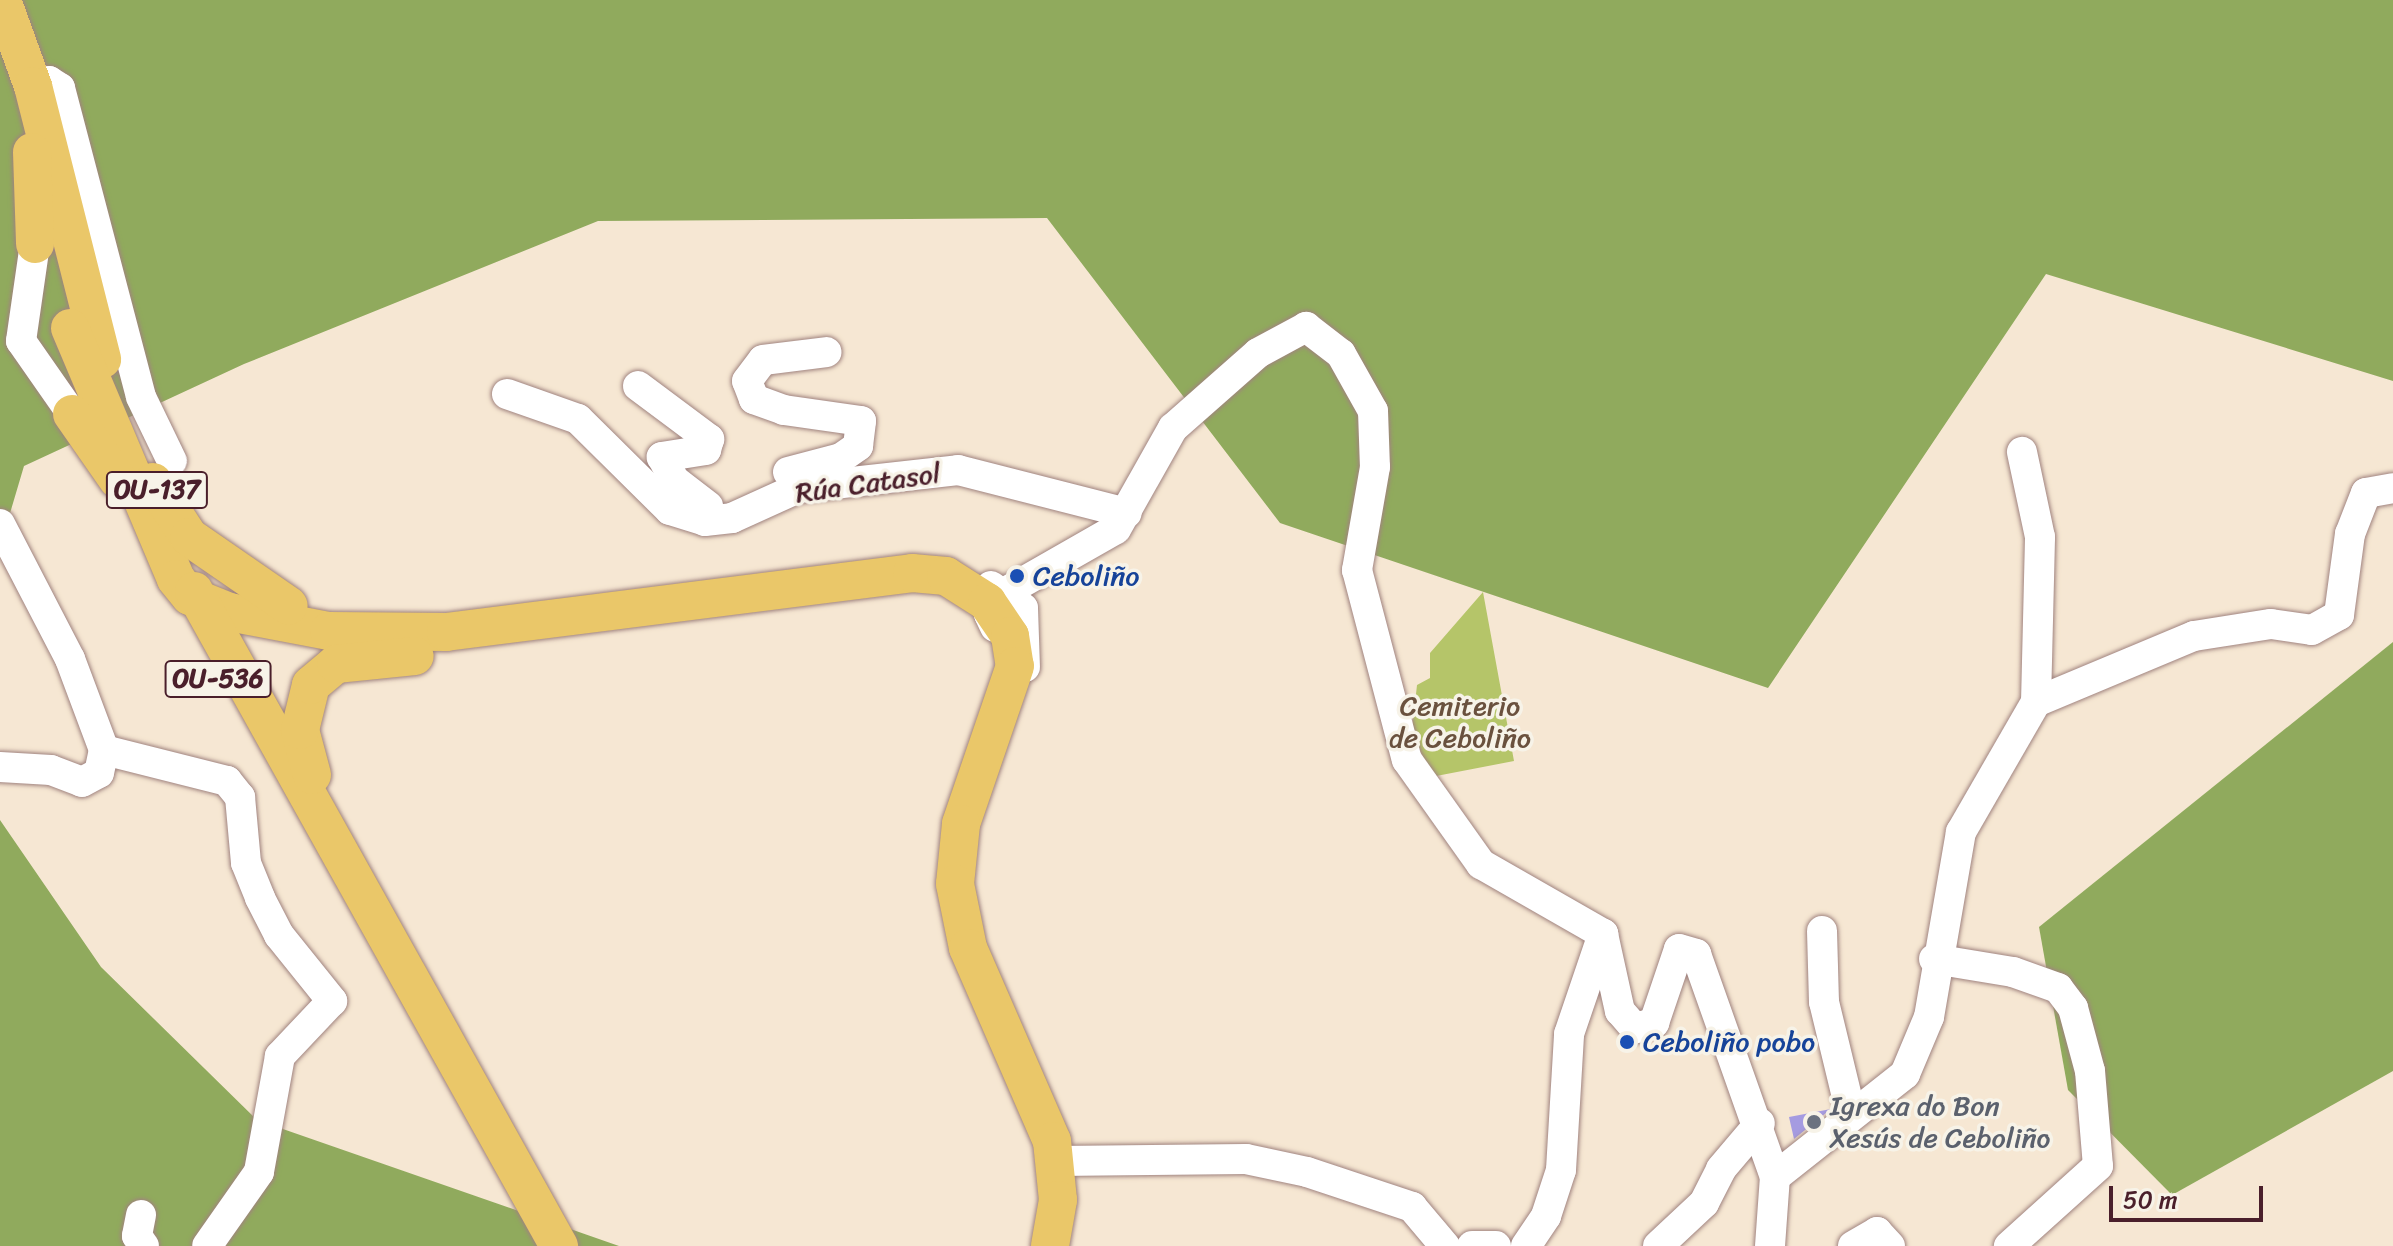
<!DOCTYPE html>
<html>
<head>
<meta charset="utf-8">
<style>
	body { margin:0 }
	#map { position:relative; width:2393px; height:1246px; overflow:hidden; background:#f6e7d3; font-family:Sriracha,sans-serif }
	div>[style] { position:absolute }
	.green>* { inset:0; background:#b5c569 }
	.forest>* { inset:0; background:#90aa5d }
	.building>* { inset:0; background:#a59be1 }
	.roads { filter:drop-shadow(0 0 2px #a0837f) drop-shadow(0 0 2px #a0837f) }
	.minor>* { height:30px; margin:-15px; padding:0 15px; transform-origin:15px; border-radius:15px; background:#fff }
	.major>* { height:38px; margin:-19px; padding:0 19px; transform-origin:19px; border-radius:19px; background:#eac769 }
	.dots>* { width:22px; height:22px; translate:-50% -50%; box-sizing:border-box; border:4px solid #f7f3e8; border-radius:50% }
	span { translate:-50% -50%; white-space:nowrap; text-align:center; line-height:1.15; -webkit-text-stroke:7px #f7f3e8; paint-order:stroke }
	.shield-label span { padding:2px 6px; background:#f7f3e8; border:2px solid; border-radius:6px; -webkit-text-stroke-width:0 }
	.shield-label { font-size:26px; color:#4a1f2b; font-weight:700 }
	.street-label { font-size:28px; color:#4a1f2b }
	.transit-label { font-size:28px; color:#164399 }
	.left { translate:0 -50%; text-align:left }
	.park-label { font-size:28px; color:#6a513e }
	.worship-label { font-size:28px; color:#5b616d }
	.scale { position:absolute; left:2109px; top:1186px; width:154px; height:36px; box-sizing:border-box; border:4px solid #4a1f2b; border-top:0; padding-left:10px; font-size:24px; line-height:28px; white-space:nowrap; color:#4a1f2b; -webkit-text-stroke:6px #f7f3e8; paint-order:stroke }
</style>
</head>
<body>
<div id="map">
	<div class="green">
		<i style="clip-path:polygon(1483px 592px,1514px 761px,1431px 777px,1412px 730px,1417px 685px,1430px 678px,1430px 653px)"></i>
	</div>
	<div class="forest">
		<i style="clip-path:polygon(0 0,2393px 0,2393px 381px,2046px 274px,1768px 688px,1280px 523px,1047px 218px,598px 221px,244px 364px,24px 466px,0 547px)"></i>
		<i style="clip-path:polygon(2393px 642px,2393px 1071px,2172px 1195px,2068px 1090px,2039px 927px)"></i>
		<i style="clip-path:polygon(0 820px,101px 967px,257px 1120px,619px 1246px,0 1246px)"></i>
	</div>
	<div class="building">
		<i style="clip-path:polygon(1831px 1109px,1794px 1139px,1789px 1117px)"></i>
	</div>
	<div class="roads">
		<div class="minor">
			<i style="left:33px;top:86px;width:17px;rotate:-17deg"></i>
			<i style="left:49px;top:81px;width:13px;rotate:32deg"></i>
			<i style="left:60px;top:88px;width:319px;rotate:75.3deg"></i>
			<i style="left:141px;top:397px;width:71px;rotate:64.2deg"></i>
			<i style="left:21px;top:341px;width:98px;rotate:-81.8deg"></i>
			<i style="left:21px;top:341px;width:89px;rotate:55.1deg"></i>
			<i style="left:638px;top:386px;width:89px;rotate:36.7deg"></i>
			<i style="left:709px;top:439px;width:11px;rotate:105deg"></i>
			<i style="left:706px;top:450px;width:45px;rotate:171deg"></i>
			<i style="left:662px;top:457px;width:26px;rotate:62deg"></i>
			<i style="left:674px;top:480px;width:43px;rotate:37.4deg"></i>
			<i style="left:507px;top:394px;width:75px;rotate:19.4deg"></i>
			<i style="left:578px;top:419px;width:129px;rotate:44.7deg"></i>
			<i style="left:670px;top:510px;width:37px;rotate:17deg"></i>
			<i style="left:705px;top:521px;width:27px;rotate:-6deg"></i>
			<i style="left:732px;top:518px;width:72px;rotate:-24.4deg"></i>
			<i style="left:798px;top:488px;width:161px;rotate:-6.4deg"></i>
			<i style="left:958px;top:470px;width:174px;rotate:14.3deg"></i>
			<i style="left:788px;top:472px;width:55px;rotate:-14.8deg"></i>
			<i style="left:841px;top:458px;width:21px;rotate:-35deg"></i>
			<i style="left:858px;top:446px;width:25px;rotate:-83deg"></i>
			<i style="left:861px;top:421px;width:78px;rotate:-171.9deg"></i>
			<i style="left:784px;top:410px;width:32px;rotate:-160deg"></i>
			<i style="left:754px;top:399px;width:19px;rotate:-111deg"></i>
			<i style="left:747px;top:381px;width:26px;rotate:-53deg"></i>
			<i style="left:763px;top:360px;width:64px;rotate:-7.1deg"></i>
			<i style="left:0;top:524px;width:152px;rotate:62.6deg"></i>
			<i style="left:70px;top:659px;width:97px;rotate:69.5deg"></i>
			<i style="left:104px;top:750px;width:127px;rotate:14.1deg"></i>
			<i style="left:227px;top:781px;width:21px;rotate:51deg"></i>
			<i style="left:240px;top:797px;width:66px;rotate:84.8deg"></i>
			<i style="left:246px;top:863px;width:38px;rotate:68deg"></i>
			<i style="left:260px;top:898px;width:42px;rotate:62.8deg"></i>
			<i style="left:279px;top:935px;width:85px;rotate:51.2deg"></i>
			<i style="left:332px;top:1001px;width:76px;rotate:133.4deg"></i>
			<i style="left:280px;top:1056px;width:118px;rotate:100.3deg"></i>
			<i style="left:259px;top:1172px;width:90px;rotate:125.1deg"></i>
			<i style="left:991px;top:586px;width:39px;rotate:35deg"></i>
			<i style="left:1023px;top:608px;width:59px;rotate:88.1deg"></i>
			<i style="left:995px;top:627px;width:14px;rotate:-115deg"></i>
			<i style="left:989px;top:614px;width:17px;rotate:-69deg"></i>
			<i style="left:995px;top:598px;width:139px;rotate:-29.7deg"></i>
			<i style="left:1116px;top:529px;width:116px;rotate:-60.6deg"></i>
			<i style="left:1173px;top:428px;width:113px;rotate:-41.4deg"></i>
			<i style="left:1258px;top:353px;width:55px;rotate:-28.4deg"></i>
			<i style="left:1306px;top:327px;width:44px;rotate:37.6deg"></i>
			<i style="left:1341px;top:354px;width:65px;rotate:60.7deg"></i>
			<i style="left:1373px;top:411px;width:56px;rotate:88deg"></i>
			<i style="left:1375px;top:467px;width:105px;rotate:99.9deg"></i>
			<i style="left:1357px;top:570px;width:196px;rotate:75.3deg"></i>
			<i style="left:1407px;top:760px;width:128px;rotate:54.6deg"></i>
			<i style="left:1481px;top:864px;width:141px;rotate:29.8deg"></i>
			<i style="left:2036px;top:702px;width:171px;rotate:-22.7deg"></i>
			<i style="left:2194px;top:636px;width:78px;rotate:-8.9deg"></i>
			<i style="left:2271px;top:624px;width:41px;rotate:8.3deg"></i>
			<i style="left:2312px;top:630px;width:31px;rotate:-29deg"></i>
			<i style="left:2339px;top:615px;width:82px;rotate:-82.3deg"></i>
			<i style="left:2350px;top:534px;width:44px;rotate:-68.7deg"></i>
			<i style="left:2366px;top:493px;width:27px;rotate:-10deg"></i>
			<i style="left:0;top:767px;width:51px;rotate:3.4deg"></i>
			<i style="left:51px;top:770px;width:33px;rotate:21deg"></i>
			<i style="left:82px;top:782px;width:19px;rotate:-28deg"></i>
			<i style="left:99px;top:773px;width:24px;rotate:-78deg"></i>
			<i style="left:1822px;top:931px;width:71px;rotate:88.4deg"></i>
			<i style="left:1824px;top:1002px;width:115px;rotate:76.4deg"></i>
			<i style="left:1603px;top:934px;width:79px;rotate:77.6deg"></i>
			<i style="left:1620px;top:1011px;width:23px;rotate:49deg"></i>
			<i style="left:1635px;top:1028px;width:20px;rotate:-15deg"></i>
			<i style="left:1654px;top:1023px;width:78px;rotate:-71.3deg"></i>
			<i style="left:1679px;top:949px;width:18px;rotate:16deg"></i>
			<i style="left:1696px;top:954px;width:237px;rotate:70.5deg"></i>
			<i style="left:1775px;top:1177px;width:166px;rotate:-38.4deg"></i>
			<i style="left:1905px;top:1074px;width:62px;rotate:-67.2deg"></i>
			<i style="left:1929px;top:1017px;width:188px;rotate:-80.2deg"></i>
			<i style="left:1961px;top:832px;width:150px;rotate:-60deg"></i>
			<i style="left:2036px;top:702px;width:165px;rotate:-88.6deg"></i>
			<i style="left:2040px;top:537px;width:87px;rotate:-102deg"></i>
			<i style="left:1934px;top:959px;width:80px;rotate:9.3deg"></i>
			<i style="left:2013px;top:972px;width:48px;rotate:19.6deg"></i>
			<i style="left:2058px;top:988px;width:25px;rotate:53deg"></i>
			<i style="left:2073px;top:1008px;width:65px;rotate:74.9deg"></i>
			<i style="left:2090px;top:1071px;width:95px;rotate:85.2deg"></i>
			<i style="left:2098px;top:1166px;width:120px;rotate:138deg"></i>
			<i style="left:1057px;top:1161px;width:189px;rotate:-0.6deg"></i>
			<i style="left:1246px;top:1159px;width:62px;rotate:12deg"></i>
			<i style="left:1307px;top:1172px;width:111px;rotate:18.4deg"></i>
			<i style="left:1412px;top:1207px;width:51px;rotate:49.8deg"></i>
			<i style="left:141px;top:1215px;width:21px;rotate:101deg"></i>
			<i style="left:137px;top:1236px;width:12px;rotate:55deg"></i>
			<i style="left:1472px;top:1246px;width:24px"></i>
			<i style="left:1526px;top:1246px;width:36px;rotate:-56deg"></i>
			<i style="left:1546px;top:1216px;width:48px;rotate:-71.9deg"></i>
			<i style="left:1561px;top:1170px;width:136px;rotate:-86.6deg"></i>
			<i style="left:1569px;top:1034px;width:106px;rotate:-71.2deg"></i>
			<i style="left:1658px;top:1246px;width:63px;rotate:-43.1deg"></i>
			<i style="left:1704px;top:1203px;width:38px;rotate:-63deg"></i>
			<i style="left:1721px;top:1169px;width:60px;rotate:-49.7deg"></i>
			<i style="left:1770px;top:1246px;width:69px;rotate:-85.9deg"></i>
			<i style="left:1853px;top:1246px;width:28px;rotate:-30deg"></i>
			<i style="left:1877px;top:1232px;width:19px;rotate:47deg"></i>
		</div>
		<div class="major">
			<i style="left:2px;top:0;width:91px;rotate:70.2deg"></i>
			<i style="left:33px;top:86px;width:282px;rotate:75.8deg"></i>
			<i style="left:32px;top:152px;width:92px;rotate:88.1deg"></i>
			<i style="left:70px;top:328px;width:272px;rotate:67.1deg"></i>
			<i style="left:176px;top:579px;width:22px;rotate:51deg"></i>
			<i style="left:190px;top:596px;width:42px;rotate:22.3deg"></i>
			<i style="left:229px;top:612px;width:102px;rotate:10.8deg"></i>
			<i style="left:329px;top:631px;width:117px;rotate:0.5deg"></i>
			<i style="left:446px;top:632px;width:470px;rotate:-7.2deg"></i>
			<i style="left:912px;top:573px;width:34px;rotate:5deg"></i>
			<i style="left:946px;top:576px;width:49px;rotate:32.4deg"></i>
			<i style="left:987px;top:602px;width:41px;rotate:55.9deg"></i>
			<i style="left:1010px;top:636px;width:30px;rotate:81deg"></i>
			<i style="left:1015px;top:666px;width:167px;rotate:108.9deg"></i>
			<i style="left:961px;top:824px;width:60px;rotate:95.7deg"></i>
			<i style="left:955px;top:884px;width:65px;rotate:78.5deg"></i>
			<i style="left:968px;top:948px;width:210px;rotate:66.5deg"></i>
			<i style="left:1052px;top:1141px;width:59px;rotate:84.2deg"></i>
			<i style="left:1058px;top:1200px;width:47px;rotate:99.9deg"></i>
			<i style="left:72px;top:414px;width:80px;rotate:55.1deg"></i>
			<i style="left:153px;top:482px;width:66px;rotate:56.8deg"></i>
			<i style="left:189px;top:537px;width:121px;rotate:34.6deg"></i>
			<i style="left:194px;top:591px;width:750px;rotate:60.87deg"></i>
			<i style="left:312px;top:775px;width:47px;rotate:-104.9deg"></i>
			<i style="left:300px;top:730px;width:46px;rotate:-76.3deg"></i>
			<i style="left:311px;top:685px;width:33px;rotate:-40deg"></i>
			<i style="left:336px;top:664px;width:79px;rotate:-5.8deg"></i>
		</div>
	</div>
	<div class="dots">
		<i style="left:1017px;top:576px;background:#1a4fb4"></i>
		<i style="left:1627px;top:1042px;background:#1a4fb4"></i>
		<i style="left:1814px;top:1122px;background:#6b7280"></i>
	</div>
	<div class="shield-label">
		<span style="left:157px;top:490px">OU-137</span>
		<span style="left:218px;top:679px">OU-536</span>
	</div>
	<div class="street-label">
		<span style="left:868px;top:483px;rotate:-8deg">Rúa Catasol</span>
	</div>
	<div class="transit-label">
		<span class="left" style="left:1033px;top:576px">Ceboliño</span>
		<span class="left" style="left:1643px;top:1042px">Ceboliño pobo</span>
	</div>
	<div class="park-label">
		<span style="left:1460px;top:722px">Cemiterio<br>de Ceboliño</span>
	</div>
	<div class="worship-label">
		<span class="left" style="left:1830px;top:1122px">Igrexa do Bon<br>Xesús de Ceboliño</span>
	</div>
	<div class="scale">50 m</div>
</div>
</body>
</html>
